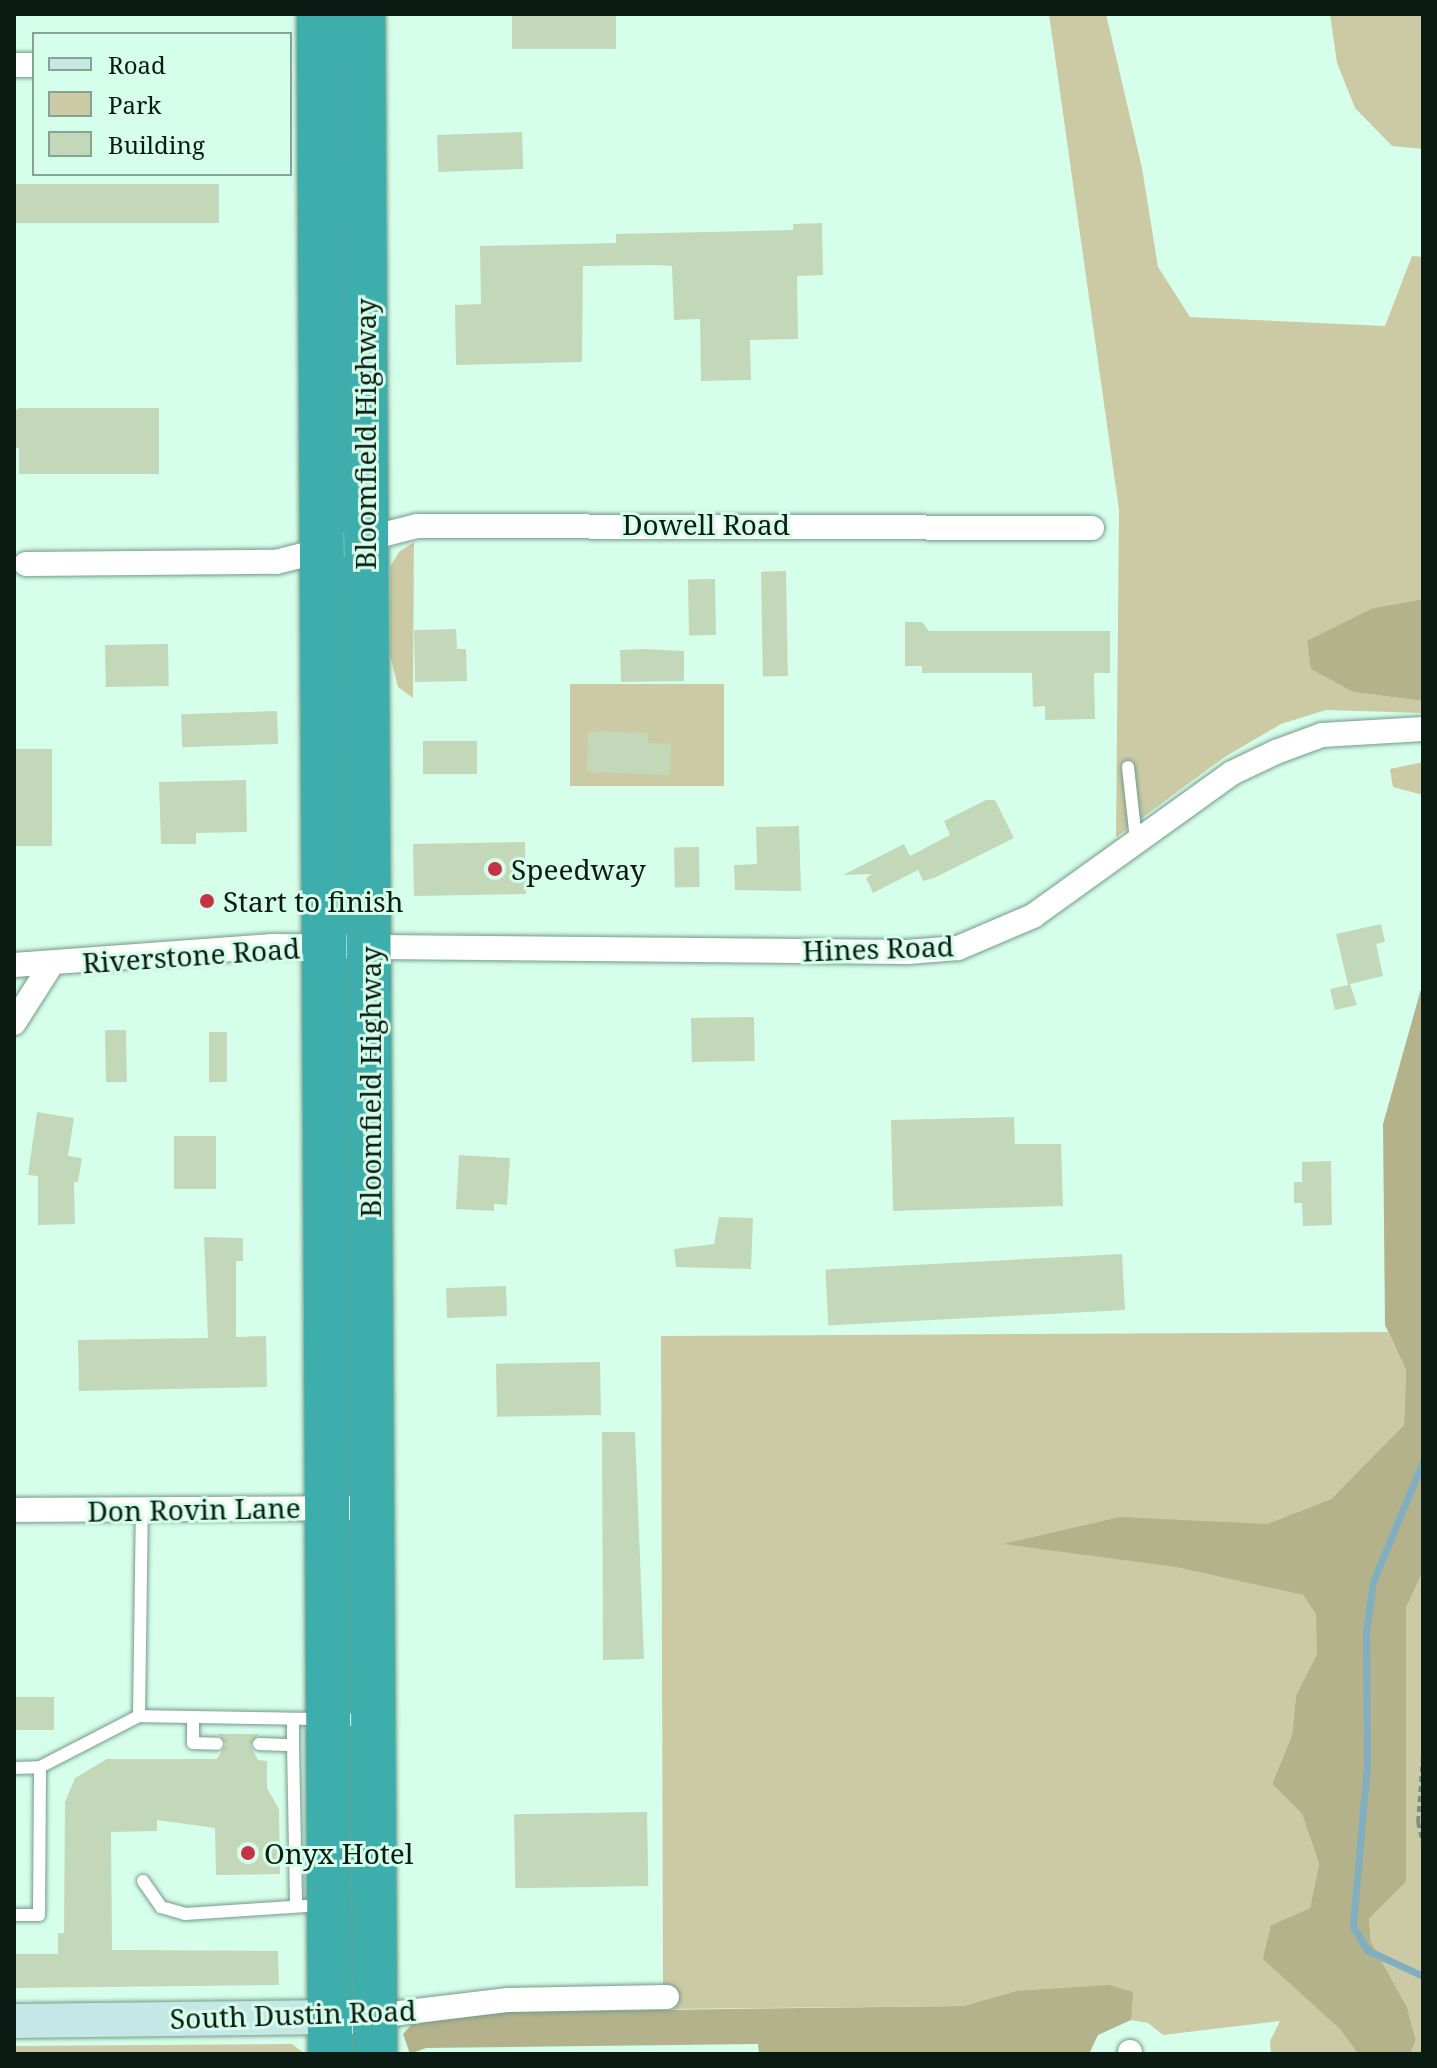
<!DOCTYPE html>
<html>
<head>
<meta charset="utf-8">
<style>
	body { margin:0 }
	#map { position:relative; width:1437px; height:2068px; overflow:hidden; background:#d6ffeb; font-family:"Noto Serif",serif }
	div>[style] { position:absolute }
	.green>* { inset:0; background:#cbcaa4; transform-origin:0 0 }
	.forest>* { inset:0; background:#b3b28b }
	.stream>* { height:7px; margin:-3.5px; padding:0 3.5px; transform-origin:3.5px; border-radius:3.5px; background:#82afbf }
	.building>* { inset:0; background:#c3d8b8; transform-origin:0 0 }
	.path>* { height:4px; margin-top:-2px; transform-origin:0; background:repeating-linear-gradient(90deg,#769285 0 6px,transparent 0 10px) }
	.roads { filter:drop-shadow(0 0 2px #759b89) drop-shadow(0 0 2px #759b89) }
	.lane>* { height:12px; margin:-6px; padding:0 6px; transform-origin:6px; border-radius:6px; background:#fff }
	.street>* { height:24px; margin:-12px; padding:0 12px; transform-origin:12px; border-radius:12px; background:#fff }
	.secondary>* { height:34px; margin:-17px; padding:0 17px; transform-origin:17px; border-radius:17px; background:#c5e7e6 }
	.highway>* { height:44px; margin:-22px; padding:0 22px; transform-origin:22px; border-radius:22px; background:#3eaead }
	.dots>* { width:22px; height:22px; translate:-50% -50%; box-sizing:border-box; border:4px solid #d6ffeb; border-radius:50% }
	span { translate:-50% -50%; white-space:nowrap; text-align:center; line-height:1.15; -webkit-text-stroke:6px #d6ffeb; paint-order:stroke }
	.street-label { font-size:28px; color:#0b1a13 }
	.poi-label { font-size:28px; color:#0b1a13 }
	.left { translate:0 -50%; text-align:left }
	.frame { position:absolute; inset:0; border:16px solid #0b1a13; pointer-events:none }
	.legend { position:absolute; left:32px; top:32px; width:260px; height:144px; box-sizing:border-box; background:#d6ffeb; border:2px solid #85a395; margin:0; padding:10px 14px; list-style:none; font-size:24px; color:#0b1a13 }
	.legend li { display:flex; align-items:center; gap:16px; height:40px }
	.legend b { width:40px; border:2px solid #85a395 }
</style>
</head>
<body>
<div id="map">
	<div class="green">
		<i style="clip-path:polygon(1049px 14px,1106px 14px,1142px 168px,1158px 267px,1190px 317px,1385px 326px,1412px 256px,1423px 257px,1423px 599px,1373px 608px,1307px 642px,1312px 669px,1353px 692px,1423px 701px,1423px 713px,1326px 710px,1281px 724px,1223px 758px,1116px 837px,1119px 510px)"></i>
		<i style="clip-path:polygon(1330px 14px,1423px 14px,1423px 149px,1392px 146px,1355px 108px,1337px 63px)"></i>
		<i style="clip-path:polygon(414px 542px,413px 684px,413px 698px,398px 687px,390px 655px,390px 567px,399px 552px)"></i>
		<i style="left:570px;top:684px;width:154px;height:102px"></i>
		<i style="clip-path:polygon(1423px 762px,1423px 795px,1393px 787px,1390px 769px)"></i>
		<i style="clip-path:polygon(1388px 1332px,1406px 1370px,1404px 1425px,1331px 1499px,1267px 1524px,1007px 1544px,1138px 1558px,1303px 1595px,1317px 1614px,1317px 1654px,1296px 1695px,1292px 1735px,1272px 1784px,1302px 1814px,1319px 1864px,1310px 1908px,1271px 1925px,1358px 2054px,1271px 2054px,1270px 2041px,1280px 2021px,1163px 2035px,1148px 2023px,1131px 2020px,1131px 2015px,1016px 1991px,963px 2006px,668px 2009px,663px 1984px,661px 1336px)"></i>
		<i style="clip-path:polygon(1423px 1571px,1423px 2054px,1410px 2054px,1416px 2040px,1407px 2007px,1371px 1942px,1369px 1919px,1406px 1882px,1406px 1608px)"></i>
		<i style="clip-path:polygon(292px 2044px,305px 2054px,14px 2054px,14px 2046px)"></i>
	</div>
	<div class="forest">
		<i style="clip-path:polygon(1423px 599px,1423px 701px,1353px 692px,1311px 669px,1307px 641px,1373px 608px)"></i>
		<i style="clip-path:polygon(1423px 982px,1423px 1571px,1406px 1608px,1406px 1882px,1369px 1919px,1371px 1942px,1407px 2007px,1416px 2040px,1410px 2054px,1358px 2054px,1341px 2030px,1263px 1959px,1271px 1925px,1310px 1908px,1319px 1864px,1302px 1814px,1272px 1784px,1292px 1735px,1296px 1695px,1317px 1654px,1316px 1614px,1303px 1595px,1176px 1567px,1003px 1544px,1120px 1517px,1267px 1524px,1331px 1499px,1404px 1425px,1406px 1370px,1385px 1325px,1383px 1124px)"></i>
		<i style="clip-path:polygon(1109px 1985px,1133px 1992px,1131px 2020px,1098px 2035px,1089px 2054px,759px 2054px,758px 2044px,426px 2048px,410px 2054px,403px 2034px,412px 2024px,499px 2012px,963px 2006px,1016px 1991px)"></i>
	</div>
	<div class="stream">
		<i style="left:1423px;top:1461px;width:131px;rotate:112.5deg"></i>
		<i style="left:1373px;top:1582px;width:50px;rotate:98deg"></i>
		<i style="left:1366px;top:1632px;width:133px;rotate:89.6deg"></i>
		<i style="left:1367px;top:1765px;width:162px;rotate:95deg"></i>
		<i style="left:1353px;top:1926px;width:28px;rotate:60deg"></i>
		<i style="left:1367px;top:1950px;width:62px;rotate:24.9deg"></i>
	</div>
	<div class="building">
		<i style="left:512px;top:14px;width:104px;height:35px"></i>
		<i style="left:522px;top:132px;width:37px;height:85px;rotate:88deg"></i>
		<i style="left:14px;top:184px;width:205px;height:39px"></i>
		<i style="clip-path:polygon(822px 223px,823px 275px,797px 276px,798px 339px,750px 340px,751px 380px,701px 381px,700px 319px,674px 320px,672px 266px,657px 265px,583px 266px,582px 362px,456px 365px,455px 305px,481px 304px,480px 246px,616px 243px,616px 234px,793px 230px,793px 224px)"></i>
		<i style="clip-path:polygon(19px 408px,159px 408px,159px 474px,19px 474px,19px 448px,14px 448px,14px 411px)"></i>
		<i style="left:786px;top:571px;width:105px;height:25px;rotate:89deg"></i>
		<i style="left:715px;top:579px;width:56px;height:27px;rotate:89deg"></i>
		<i style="clip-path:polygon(905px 622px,922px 622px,929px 631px,1110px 631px,1110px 673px,1094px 673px,1095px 719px,1045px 720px,1045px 706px,1033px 707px,1032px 673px,922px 673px,922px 666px,905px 666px)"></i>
		<i style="clip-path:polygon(456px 629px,457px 649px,466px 649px,467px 681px,415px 682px,414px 630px)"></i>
		<i style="left:168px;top:644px;width:42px;height:63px;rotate:89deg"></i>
		<i style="clip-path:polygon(643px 649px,684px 651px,684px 681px,621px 682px,620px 650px)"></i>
		<i style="left:277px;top:711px;width:33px;height:96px;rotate:88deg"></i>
		<i style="clip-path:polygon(588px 731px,648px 733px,648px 743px,671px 744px,670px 775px,587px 772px)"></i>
		<i style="left:477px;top:741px;width:33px;height:54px;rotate:90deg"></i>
		<i style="left:14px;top:749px;width:38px;height:97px"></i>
		<i style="clip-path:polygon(246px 780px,247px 832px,196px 833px,196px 844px,161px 844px,159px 782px)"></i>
		<i style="clip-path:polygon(986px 800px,995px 800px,1014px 838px,934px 878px,923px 881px,918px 870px,873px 893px,866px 878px,872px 874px,843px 875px,904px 844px,910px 856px,950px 835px,944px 821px)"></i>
		<i style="clip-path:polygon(799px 826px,801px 891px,735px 890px,734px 865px,757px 864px,756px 827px)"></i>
		<i style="left:525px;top:842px;width:52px;height:112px;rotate:89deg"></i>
		<i style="left:699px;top:847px;width:40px;height:25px;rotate:89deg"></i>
		<i style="clip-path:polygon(1381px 924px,1385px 942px,1376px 944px,1383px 976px,1350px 984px,1357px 1005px,1335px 1010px,1330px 989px,1348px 985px,1336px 934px)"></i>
		<i style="left:754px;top:1017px;width:44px;height:63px;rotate:89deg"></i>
		<i style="left:126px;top:1030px;width:52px;height:21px;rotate:89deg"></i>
		<i style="left:209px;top:1032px;width:18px;height:50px"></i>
		<i style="clip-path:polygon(37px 1112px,74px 1118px,68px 1156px,82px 1158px,78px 1182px,74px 1182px,75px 1224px,38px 1225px,38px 1176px,28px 1175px)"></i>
		<i style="clip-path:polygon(1014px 1117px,1015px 1144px,1061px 1144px,1063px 1206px,893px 1211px,891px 1120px)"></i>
		<i style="left:174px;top:1136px;width:42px;height:53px"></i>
		<i style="clip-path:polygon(459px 1155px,510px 1158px,507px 1205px,494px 1204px,494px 1211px,456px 1209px)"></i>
		<i style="clip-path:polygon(1331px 1161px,1332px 1225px,1303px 1226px,1302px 1203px,1294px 1203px,1294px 1182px,1302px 1182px,1302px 1162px)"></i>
		<i style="clip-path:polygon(719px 1217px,753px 1218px,751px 1269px,676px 1267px,674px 1249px,714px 1244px)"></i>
		<i style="clip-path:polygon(204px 1237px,243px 1238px,243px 1261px,236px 1261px,236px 1337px,266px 1336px,267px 1387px,79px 1391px,78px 1340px,208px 1338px)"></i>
		<i style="left:1122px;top:1254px;width:56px;height:297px;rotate:87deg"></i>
		<i style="left:506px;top:1286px;width:30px;height:60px;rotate:88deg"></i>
		<i style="left:600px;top:1362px;width:53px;height:104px;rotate:89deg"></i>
		<i style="clip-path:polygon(602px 1432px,635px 1432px,644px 1659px,603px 1660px)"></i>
		<i style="left:14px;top:1697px;width:40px;height:33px"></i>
		<i style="clip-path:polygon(218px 1734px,259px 1734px,250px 1745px,258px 1760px,267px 1761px,267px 1788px,279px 1809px,280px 1874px,216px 1875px,215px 1828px,157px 1820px,157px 1831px,111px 1832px,112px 1950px,278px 1951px,279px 1985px,14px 1988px,14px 1954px,58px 1954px,58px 1933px,64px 1933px,65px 1802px,75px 1778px,107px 1759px,217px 1759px,226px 1744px)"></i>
		<i style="left:647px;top:1812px;width:74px;height:133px;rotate:89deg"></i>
	</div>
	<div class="path">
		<i style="left:1423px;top:1756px;width:66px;rotate:94.3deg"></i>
		<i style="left:1418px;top:1822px;width:23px;rotate:77deg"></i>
	</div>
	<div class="roads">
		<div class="lane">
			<i style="left:1128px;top:767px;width:73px;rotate:83.7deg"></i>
			<i style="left:139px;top:1716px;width:207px;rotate:-89.2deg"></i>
			<i style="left:193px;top:1717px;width:26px;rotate:90deg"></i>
			<i style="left:193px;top:1743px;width:24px;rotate:2deg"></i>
			<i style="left:259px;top:1744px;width:34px;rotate:2deg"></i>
			<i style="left:293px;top:1745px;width:26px;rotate:-90deg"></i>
			<i style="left:293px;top:1745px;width:161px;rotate:88.9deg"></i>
			<i style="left:14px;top:1768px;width:26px;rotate:-2deg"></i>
			<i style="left:143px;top:1881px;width:32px;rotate:55deg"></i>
			<i style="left:161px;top:1907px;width:25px;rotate:16deg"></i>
			<i style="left:185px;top:1914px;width:137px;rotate:-3.8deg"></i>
			<i style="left:14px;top:1915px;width:25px"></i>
			<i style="left:39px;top:1915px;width:148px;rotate:-89.6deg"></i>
			<i style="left:40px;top:1767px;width:111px;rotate:-27.3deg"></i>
			<i style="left:139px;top:1716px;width:228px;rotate:1deg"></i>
		</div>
		<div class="street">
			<i style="left:14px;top:65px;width:20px"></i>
			<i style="left:26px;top:564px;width:250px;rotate:-0.5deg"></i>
			<i style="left:276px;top:562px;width:146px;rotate:-14.3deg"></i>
			<i style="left:417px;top:526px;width:675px;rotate:0.17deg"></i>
			<i style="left:14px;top:965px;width:259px;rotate:-4.2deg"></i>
			<i style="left:272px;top:946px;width:636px;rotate:0.54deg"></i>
			<i style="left:908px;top:952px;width:50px;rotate:-4.6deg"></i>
			<i style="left:958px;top:948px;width:82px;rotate:-23.1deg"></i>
			<i style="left:1033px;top:916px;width:245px;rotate:-35.7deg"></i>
			<i style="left:1232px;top:773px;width:49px;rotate:-25.5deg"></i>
			<i style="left:1276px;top:752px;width:49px;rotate:-20.3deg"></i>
			<i style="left:1322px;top:735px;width:101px;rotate:-3.4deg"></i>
			<i style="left:14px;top:1023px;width:69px;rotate:-57.5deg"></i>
			<i style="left:14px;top:1510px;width:360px;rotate:-0.3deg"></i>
			<i style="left:375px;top:2016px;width:134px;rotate:-6.9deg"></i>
			<i style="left:508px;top:2000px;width:159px;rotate:-1.1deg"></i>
			<i style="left:1130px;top:2052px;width:2px;rotate:90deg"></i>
		</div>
		<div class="secondary">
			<i style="left:14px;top:2021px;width:340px;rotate:-0.7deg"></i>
		</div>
		<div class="highway">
			<i style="left:319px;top:14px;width:2040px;rotate:89.69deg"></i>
			<i style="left:363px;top:14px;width:2040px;rotate:89.66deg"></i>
		</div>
	</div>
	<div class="dots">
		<i style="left:495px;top:869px;background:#c43447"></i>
		<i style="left:207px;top:901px;background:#c43447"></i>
		<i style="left:248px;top:1853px;background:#c43447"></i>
	</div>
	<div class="street-label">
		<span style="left:365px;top:434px;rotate:-90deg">Bloomfield Highway</span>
		<span style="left:706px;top:524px">Dowell Road</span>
		<span style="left:878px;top:948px;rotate:-2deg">Hines Road</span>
		<span style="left:191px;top:955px;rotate:-4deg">Riverstone Road</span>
		<span style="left:370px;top:1082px;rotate:-90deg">Bloomfield Highway</span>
		<span style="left:194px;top:1509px;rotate:-1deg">Don Rovin Lane</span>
		<span style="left:293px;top:2014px;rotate:-2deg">South Dustin Road</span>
	</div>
	<div class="poi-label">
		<span class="left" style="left:511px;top:869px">Speedway</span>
		<span class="left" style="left:223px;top:901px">Start to finish</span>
		<span class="left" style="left:264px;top:1853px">Onyx Hotel</span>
	</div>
	<div class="frame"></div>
	<ul class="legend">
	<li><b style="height:10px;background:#c5e7e6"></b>Road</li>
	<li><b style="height:22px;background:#cbcaa4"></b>Park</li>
	<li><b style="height:22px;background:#c3d8b8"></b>Building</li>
	</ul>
</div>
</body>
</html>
